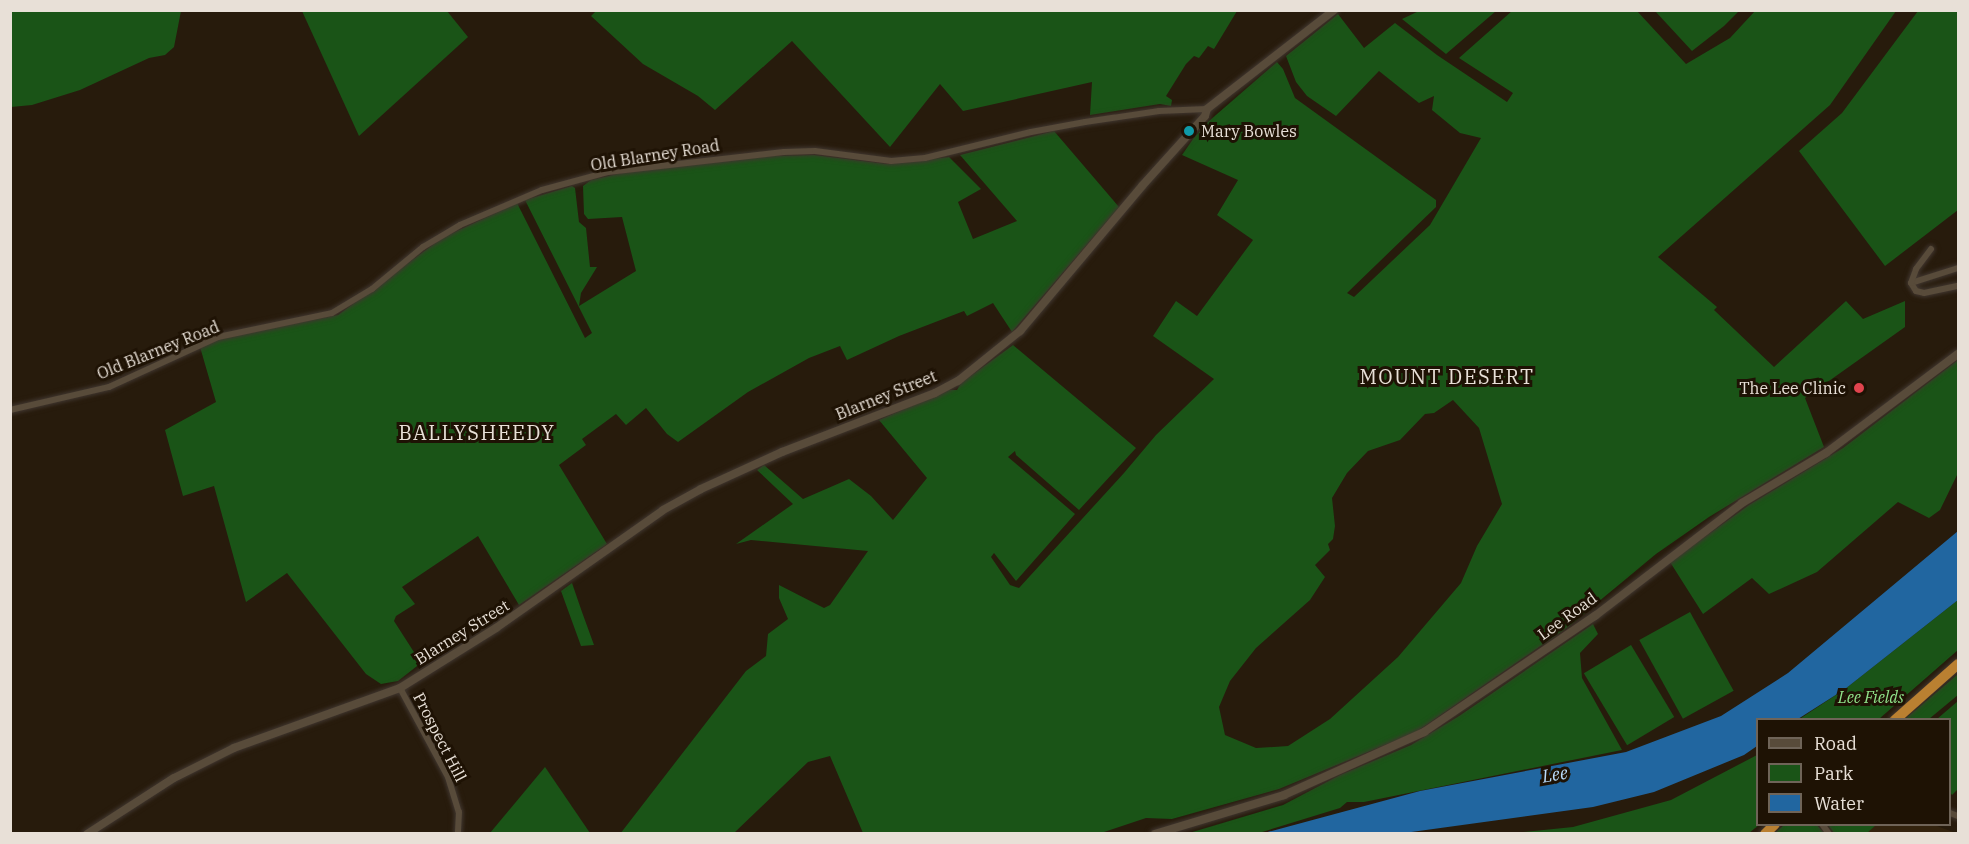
<!DOCTYPE html>
<html>
<head>
<meta charset="utf-8">
<style>
	body { margin:0 }
	#map { position:relative; width:1969px; height:844px; overflow:hidden; background:#271b0c; font-family:"IBM Plex Serif",serif }
	div>[style] { position:absolute }
	.built>* { inset:0; background:#33230e }
	.green>* { inset:0; background:#1a5417; transform-origin:0 0 }
	.water>* { inset:0; background:#2166a0 }
	.roads { filter:drop-shadow(0 0 2px #40362f) drop-shadow(0 0 2px #40362f) }
	.minor>* { height:6px; margin:-3px; padding:0 3px; transform-origin:3px; border-radius:3px; background:#584b3a }
	.tertiary>* { height:8px; margin:-4px; padding:0 4px; transform-origin:4px; border-radius:4px; background:#584b3a }
	.trunk>* { height:10px; margin:-5px; padding:0 5px; transform-origin:5px; border-radius:5px; background:#ba8031 }
	.dots>* { width:16px; height:16px; translate:-50% -50%; box-sizing:border-box; border:3px solid #1e1204; border-radius:50% }
	span { translate:-50% -50%; white-space:nowrap; text-align:center; line-height:1.15; -webkit-text-stroke:6px #1e1204; paint-order:stroke }
	.poi-label { font-size:16px; color:#e8e0d7 }
	.left { translate:0 -50%; text-align:left }
	.right { translate:-100% -50%; text-align:right }
	.street-label { font-size:16px; color:#e8e0d7 }
	.park-label { font-size:16px; color:#90e289; font-style:italic }
	.water-label { font-size:18px; color:#bbddfe; font-style:italic }
	.quarter-label { font-size:20px; color:#e8e0d7; letter-spacing:1.5px }
	.frame { position:absolute; inset:0; border:12px solid #e8e0d7; pointer-events:none }
	.legend { position:absolute; left:1756px; top:718px; width:195px; height:108px; box-sizing:border-box; background:#1e1204; border:2px solid #6f6458; margin:0; padding:8px 10px; list-style:none; font-size:18px; color:#e8e0d7 }
	.legend li { display:flex; align-items:center; gap:12px; height:30px }
	.legend b { width:30px; border:2px solid #6f6458 }
</style>
</head>
<body>
<div id="map">
	<div class="built">
		<i style="clip-path:polygon(1876px 824px,1934px 825px,1956px 833px,1866px 834px)"></i>
	</div>
	<div class="green">
		<i style="clip-path:polygon(10px 11px,11px 10px,181px 11px,174px 47px,165px 55px,149px 58px,80px 90px,32px 105px,11px 107px)"></i>
		<i style="clip-path:polygon(302px 11px,447px 11px,468px 37px,359px 136px)"></i>
		<i style="clip-path:polygon(596px 11px,596px 10px,1237px 11px,1214px 49px,1208px 46px,1199px 58px,1194px 56px,1186px 64px,1166px 96px,1172px 100px,1171px 106px,1160px 104px,1090px 115px,1092px 82px,963px 111px,940px 84px,890px 147px,792px 41px,715px 110px,698px 96px,643px 64px,591px 16px)"></i>
		<i style="clip-path:polygon(1419px 11px,1419px 10px,1496px 11px,1446px 54px,1402px 19px)"></i>
		<i style="clip-path:polygon(evenodd,1512px 11px,1637px 11px,1686px 64px,1730px 38px,1755px 11px,1896px 11px,1830px 105px,1658px 257px,1717px 307px,1714px 310px,1774px 367px,1846px 301px,1863px 319px,1905px 301px,1905px 327px,1805px 398px,1824px 447px,1709px 517px,1656px 554px,1568px 627px,1416px 732px,1279px 789px,1172px 819px,1146px 818px,1101px 833px,863px 833px,830px 756px,808px 762px,734px 833px,620px 834px,746px 671px,766px 656px,768px 634px,788px 619px,779px 598px,779px 585px,824px 608px,830px 605px,868px 551px,751px 540px,736px 544px,793px 504px,757px 470px,764px 465px,803px 499px,849px 479px,871px 496px,893px 520px,927px 478px,879px 420px,948px 390px,957px 390px,961px 383px,1013px 345px,1136px 448px,1079px 510px,1016px 455px,1015px 451px,1008px 457px,1075px 514px,1016px 581px,994px 553px,991px 557px,1010px 585px,1019px 588px,1124px 473px,1156px 435px,1214px 379px,1153px 336px,1176px 301px,1197px 316px,1253px 240px,1217px 215px,1238px 180px,1182px 155px,1193px 139px,1209px 121px,1277px 62px,1283px 69px,1295px 98px,1436px 200px,1436px 207px,1347px 293px,1354px 297px,1430px 225px,1481px 138px,1460px 133px,1432px 110px,1434px 96px,1419px 103px,1379px 71px,1336px 116px,1307px 96px,1296px 82px,1286px 56px,1338px 14px,1364px 48px,1395px 23px,1437px 55px,1507px 102px,1513px 93px,1459px 58px,1512px 11px,1453px 400px,1479px 428px,1502px 504px,1477px 546px,1461px 583px,1398px 657px,1330px 719px,1288px 746px,1256px 748px,1225px 735px,1219px 707px,1230px 681px,1256px 648px,1310px 600px,1325px 577px,1315px 565px,1330px 550px,1328px 544px,1333px 539px,1335px 526px,1332px 498px,1347px 473px,1368px 451px,1400px 440px,1425px 414px,1434px 413px,1453px 400px)"></i>
		<i style="clip-path:polygon(1655px 11px,1739px 11px,1724px 26px,1692px 51px)"></i>
		<i style="clip-path:polygon(1918px 11px,1958px 11px,1958px 210px,1885px 266px,1799px 151px,1842px 113px)"></i>
		<i style="clip-path:polygon(1054px 131px,1119px 207px,1012px 332px,993px 303px,967px 316px,964px 311px,899px 336px,847px 360px,840px 346px,809px 358px,748px 392px,678px 442px,667px 434px,646px 408px,626px 425px,616px 414px,582px 439px,586px 445px,559px 465px,607px 544px,519px 605px,478px 536px,402px 587px,415px 604px,396px 616px,394px 621px,421px 663px,398px 681px,381px 684px,366px 674px,287px 573px,246px 602px,214px 486px,183px 496px,165px 430px,216px 402px,200px 347px,218px 339px,338px 315px,442px 238px,517px 203px,585px 338px,592px 333px,525px 200px,572px 186px,575px 188px,579px 222px,586px 228px,590px 267px,597px 267px,581px 293px,579px 306px,636px 271px,622px 217px,588px 219px,584px 214px,583px 186px,591px 180px,635px 170px,771px 156px,814px 155px,887px 164px,949px 157px,981px 189px,958px 202px,973px 239px,1017px 221px,960px 155px)"></i>
		<i style="clip-path:polygon(1958px 360px,1958px 473px,1940px 510px,1929px 518px,1898px 502px,1817px 572px,1769px 594px,1752px 578px,1703px 614px,1670px 562px,1749px 505px,1843px 448px)"></i>
		<i style="clip-path:polygon(572px 583px,582px 612px,594px 645px,581px 646px,561px 591px)"></i>
		<i style="clip-path:polygon(1958px 600px,1958px 650px,1879px 719px,1798px 720px,1845px 689px)"></i>
		<i style="left:1690px;top:612px;width:90px;height:58px;rotate:61deg"></i>
		<i style="clip-path:polygon(1593px 624px,1598px 634px,1580px 653px,1582px 678px,1622px 750px,1364px 802px,1347px 802px,1340px 808px,1259px 833px,1189px 833px,1283px 805px,1340px 775px,1411px 745px,1459px 716px)"></i>
		<i style="left:1631px;top:645px;width:84px;height:55px;rotate:59deg"></i>
		<i style="clip-path:polygon(1958px 674px,1958px 695px,1929px 719px,1905px 719px)"></i>
		<i style="clip-path:polygon(1958px 701px,1958px 789px,1952px 795px,1950px 792px,1950px 720px,1937px 719px)"></i>
		<i style="clip-path:polygon(1757px 755px,1759px 825px,1749px 833px,1513px 833px,1573px 827px,1671px 800px)"></i>
		<i style="clip-path:polygon(545px 767px,590px 833px,490px 833px)"></i>
		<i style="clip-path:polygon(1785px 824px,1817px 825px,1824px 833px,1775px 833px)"></i>
		<i style="clip-path:polygon(1828px 825px,1876px 825px,1866px 834px,1834px 833px)"></i>
	</div>
	<div class="water">
		<i style="clip-path:polygon(1958px 531px,1958px 600px,1845px 689px,1798px 719px,1758px 720px,1757px 746px,1744px 755px,1654px 792px,1593px 807px,1404px 833px,1264px 833px,1420px 791px,1626px 752px,1721px 716px,1788px 673px)"></i>
	</div>
	<div class="roads">
		<div class="minor">
			<i style="left:1958px;top:268px;width:49px;rotate:162.3deg"></i>
			<i style="left:1911px;top:283px;width:9px;rotate:58deg"></i>
			<i style="left:1916px;top:291px;width:8px;rotate:14deg"></i>
			<i style="left:1924px;top:293px;width:35px;rotate:-12deg"></i>
			<i style="left:1911px;top:283px;width:15px;rotate:-70deg"></i>
			<i style="left:1916px;top:269px;width:25px;rotate:-53deg"></i>
			<i style="left:10px;top:410px;width:102px;rotate:-13.1deg"></i>
			<i style="left:109px;top:387px;width:120px;rotate:-24.6deg"></i>
			<i style="left:218px;top:337px;width:116px;rotate:-11.9deg"></i>
			<i style="left:332px;top:313px;width:47px;rotate:-31deg"></i>
			<i style="left:372px;top:289px;width:66px;rotate:-39.5deg"></i>
			<i style="left:423px;top:247px;width:43px;rotate:-30.7deg"></i>
			<i style="left:460px;top:225px;width:89px;rotate:-23.1deg"></i>
			<i style="left:542px;top:190px;width:68px;rotate:-15.3deg"></i>
			<i style="left:608px;top:172px;width:177px;rotate:-6.5deg"></i>
			<i style="left:784px;top:152px;width:31px;rotate:-2deg"></i>
			<i style="left:815px;top:151px;width:77px;rotate:7.5deg"></i>
			<i style="left:891px;top:161px;width:34px;rotate:-5deg"></i>
			<i style="left:925px;top:158px;width:109px;rotate:-13.8deg"></i>
			<i style="left:1031px;top:132px;width:55px;rotate:-10.5deg"></i>
			<i style="left:1085px;top:122px;width:75px;rotate:-8.5deg"></i>
			<i style="left:1159px;top:111px;width:48px;rotate:-2.4deg"></i>
			<i style="left:400px;top:688px;width:101px;rotate:61.7deg"></i>
			<i style="left:448px;top:777px;width:37px;rotate:73deg"></i>
			<i style="left:459px;top:812px;width:22px;rotate:93deg"></i>
			<i style="left:1950px;top:813px;width:9px;rotate:21deg"></i>
			<i style="left:1822px;top:824px;width:12px;rotate:55deg"></i>
		</div>
		<div class="tertiary">
			<i style="left:87px;top:834px;width:103px;rotate:-32.8deg"></i>
			<i style="left:174px;top:778px;width:67px;rotate:-26.6deg"></i>
			<i style="left:234px;top:748px;width:177px;rotate:-19.9deg"></i>
			<i style="left:400px;top:688px;width:113px;rotate:-32deg"></i>
			<i style="left:496px;top:628px;width:204px;rotate:-35.2deg"></i>
			<i style="left:663px;top:510px;width:43px;rotate:-28.9deg"></i>
			<i style="left:701px;top:489px;width:89px;rotate:-24.6deg"></i>
			<i style="left:782px;top:452px;width:164px;rotate:-21.1deg"></i>
			<i style="left:935px;top:393px;width:26px;rotate:-28deg"></i>
			<i style="left:958px;top:381px;width:80px;rotate:-38.9deg"></i>
			<i style="left:1020px;top:331px;width:189px;rotate:-49.9deg"></i>
			<i style="left:1142px;top:186px;width:94px;rotate:-48deg"></i>
			<i style="left:1205px;top:116px;width:7px;rotate:-74deg"></i>
			<i style="left:1207px;top:109px;width:161px;rotate:-37.9deg"></i>
			<i style="left:1155px;top:834px;width:135px;rotate:-16.8deg"></i>
			<i style="left:1284px;top:795px;width:154px;rotate:-24.2deg"></i>
			<i style="left:1424px;top:732px;width:207px;rotate:-34.2deg"></i>
			<i style="left:1595px;top:616px;width:185px;rotate:-37.5deg"></i>
			<i style="left:1742px;top:503px;width:98px;rotate:-30.8deg"></i>
			<i style="left:1826px;top:453px;width:165px;rotate:-36.9deg"></i>
		</div>
		<div class="trunk">
			<i style="left:1895px;top:720px;width:84px;rotate:-41.6deg"></i>
			<i style="left:1765px;top:834px;width:14px;rotate:-45deg"></i>
		</div>
	</div>
	<div class="dots">
		<i style="left:1189px;top:131px;background:#0f9aa8"></i>
		<i style="left:1859px;top:388px;background:#e0444e"></i>
	</div>
	<div class="poi-label">
		<span class="left" style="left:1201px;top:131px">Mary Bowles</span>
		<span class="right" style="left:1846px;top:388px">The Lee Clinic</span>
	</div>
	<div class="street-label">
		<span style="left:655px;top:155px;rotate:-9deg">Old Blarney Road</span>
		<span style="left:158px;top:350px;rotate:-22deg">Old Blarney Road</span>
		<span style="left:886px;top:395px;rotate:-22deg">Blarney Street</span>
		<span style="left:1567px;top:616px;rotate:-36deg">Lee Road</span>
		<span style="left:462px;top:632px;rotate:-32deg">Blarney Street</span>
		<span style="left:440px;top:737px;rotate:63deg">Prospect Hill</span>
	</div>
	<div class="park-label">
		<span style="left:1871px;top:697px">Lee Fields</span>
	</div>
	<div class="water-label">
		<span style="left:1555px;top:775px;rotate:-10deg">Lee</span>
	</div>
	<div class="quarter-label">
		<span style="left:1447px;top:376px">MOUNT DESERT</span>
		<span style="left:477px;top:432px">BALLYSHEEDY</span>
	</div>
	<div class="frame"></div>
	<ul class="legend">
	<li><b style="height:8px;background:#584b3a"></b>Road</li>
	<li><b style="height:16px;background:#1a5417"></b>Park</li>
	<li><b style="height:16px;background:#2166a0"></b>Water</li>
	</ul>
</div>
</body>
</html>
